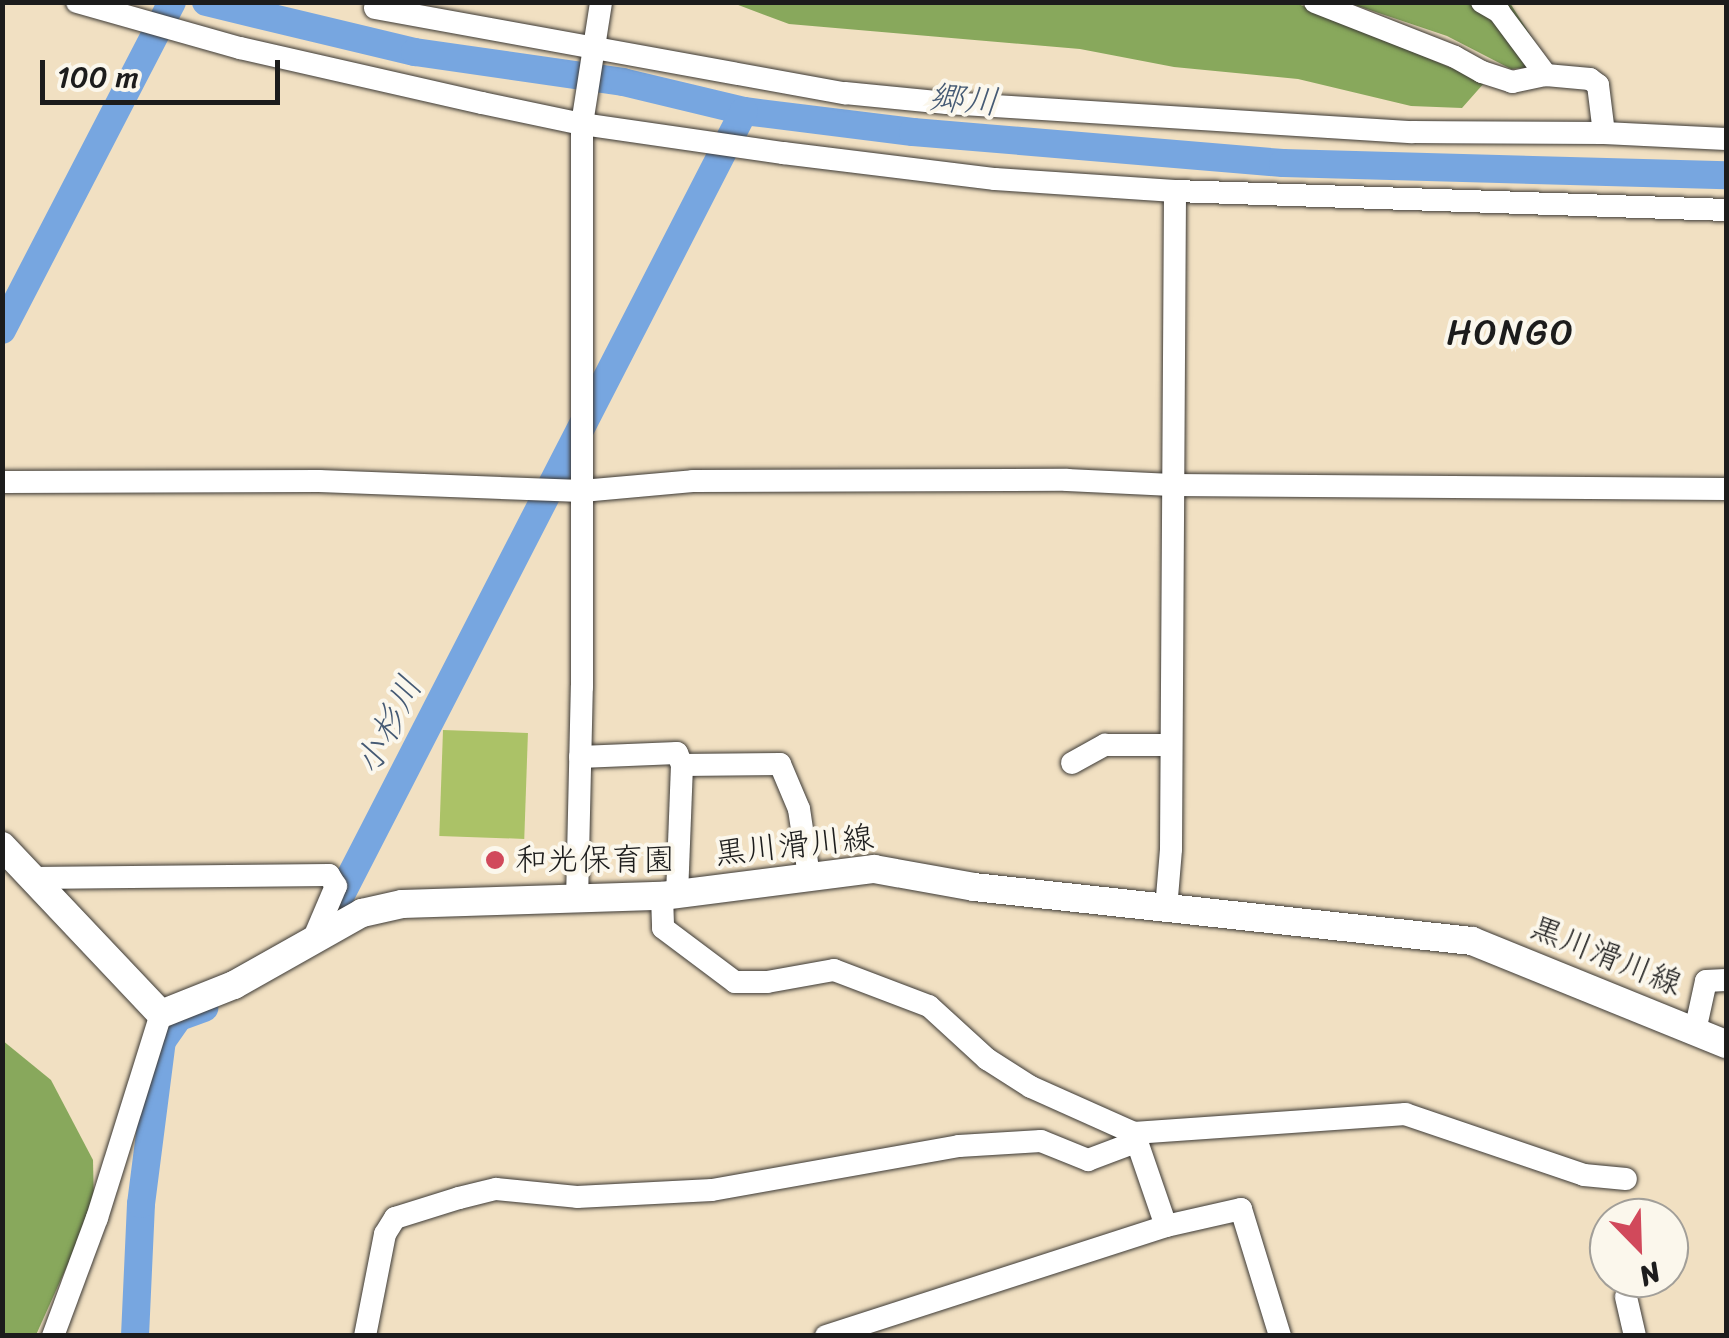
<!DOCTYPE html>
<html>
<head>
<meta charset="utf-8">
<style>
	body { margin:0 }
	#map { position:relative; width:1729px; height:1338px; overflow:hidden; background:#f1e0c2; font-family:Sriracha,"Klee One",sans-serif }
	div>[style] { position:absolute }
	.green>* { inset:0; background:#abc267; transform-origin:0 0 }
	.forest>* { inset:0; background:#88a85c }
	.river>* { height:28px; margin:-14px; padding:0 14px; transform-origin:14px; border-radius:14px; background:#77a6e0 }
	.roads { filter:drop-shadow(0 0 2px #3c3935) drop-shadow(0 0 2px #3c3935) }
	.minor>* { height:22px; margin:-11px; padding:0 11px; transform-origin:11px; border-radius:11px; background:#fff }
	.major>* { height:28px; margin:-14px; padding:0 14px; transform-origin:14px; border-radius:14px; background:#fff }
	.dots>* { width:28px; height:28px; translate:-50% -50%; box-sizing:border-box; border:5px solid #fbf7ec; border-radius:50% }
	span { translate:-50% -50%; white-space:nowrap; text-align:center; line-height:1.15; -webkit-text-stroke:8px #fbf7ec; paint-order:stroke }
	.street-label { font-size:32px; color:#1c1c1c }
	.poi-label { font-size:32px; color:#1c1c1c }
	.left { translate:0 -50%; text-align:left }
	.water-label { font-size:35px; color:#455a74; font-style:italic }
	.neighbourhood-label { font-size:35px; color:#1c1c1c; letter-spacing:2.5px }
	.frame { position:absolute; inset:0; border:5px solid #1c1c1c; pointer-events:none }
	.north { position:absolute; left:1589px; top:1198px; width:100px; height:100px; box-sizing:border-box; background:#fbf7ec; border:2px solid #a29f99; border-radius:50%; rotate:157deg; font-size:28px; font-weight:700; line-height:40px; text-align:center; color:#1c1c1c }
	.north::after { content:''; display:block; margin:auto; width:35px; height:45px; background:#d1495b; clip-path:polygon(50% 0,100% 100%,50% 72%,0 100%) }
	.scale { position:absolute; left:40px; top:60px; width:240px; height:45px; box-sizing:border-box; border:5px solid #1c1c1c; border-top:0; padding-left:12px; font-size:30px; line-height:35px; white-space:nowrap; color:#1c1c1c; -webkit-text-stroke:8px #fbf7ec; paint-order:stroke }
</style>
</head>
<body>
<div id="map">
	<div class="green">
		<i style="left:443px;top:730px;width:85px;height:106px;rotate:2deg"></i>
	</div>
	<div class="forest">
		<i style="clip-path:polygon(733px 3px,1296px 3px,1485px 82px,1462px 108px,1411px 106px,1298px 79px,1174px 67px,1080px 49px,789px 24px)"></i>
		<i style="clip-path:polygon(1349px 3px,1510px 3px,1550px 66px,1511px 69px,1447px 36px)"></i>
		<i style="clip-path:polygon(2px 1040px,51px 1080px,93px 1160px,94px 1206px,36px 1335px,3px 1335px)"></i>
	</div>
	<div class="river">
		<i style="left:206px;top:2px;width:215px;rotate:13.5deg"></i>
		<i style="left:415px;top:52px;width:210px;rotate:8.2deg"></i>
		<i style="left:623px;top:82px;width:124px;rotate:13.5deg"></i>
		<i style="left:744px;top:111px;width:170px;rotate:7.1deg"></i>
		<i style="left:913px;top:132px;width:371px;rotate:4.8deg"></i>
		<i style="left:1283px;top:163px;width:443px;rotate:1.6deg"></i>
		<i style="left:2px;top:330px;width:369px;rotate:-62.6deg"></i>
		<i style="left:329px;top:918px;width:907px;rotate:-62.79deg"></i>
		<i style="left:135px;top:1336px;width:132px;rotate:-87.4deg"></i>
		<i style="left:141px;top:1204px;width:164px;rotate:-82.7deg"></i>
		<i style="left:162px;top:1041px;width:29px;rotate:-55deg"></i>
		<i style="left:179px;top:1017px;width:27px;rotate:-20deg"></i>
	</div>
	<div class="roads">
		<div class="minor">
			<i style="left:77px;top:2px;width:169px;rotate:15.8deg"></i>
			<i style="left:240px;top:48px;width:248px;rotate:12.8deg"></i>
			<i style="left:482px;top:103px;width:102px;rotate:11.9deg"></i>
			<i style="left:582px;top:124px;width:203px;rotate:8.2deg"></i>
			<i style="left:783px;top:153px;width:214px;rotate:7deg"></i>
			<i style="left:995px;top:179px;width:180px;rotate:3.8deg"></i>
			<i style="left:1175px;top:191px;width:551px;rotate:1.97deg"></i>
			<i style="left:1315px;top:2px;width:150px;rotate:21.4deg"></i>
			<i style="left:1455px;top:57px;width:31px;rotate:29deg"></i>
			<i style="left:1482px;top:72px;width:32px;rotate:18deg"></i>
			<i style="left:1512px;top:82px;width:35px;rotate:-12deg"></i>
			<i style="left:1482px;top:2px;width:20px;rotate:30deg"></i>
			<i style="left:1499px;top:12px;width:79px;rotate:53.3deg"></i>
			<i style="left:1546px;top:75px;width:44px;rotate:5.2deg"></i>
			<i style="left:1590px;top:79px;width:10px;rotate:37deg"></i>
			<i style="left:1598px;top:85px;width:48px;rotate:82.9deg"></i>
			<i style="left:1604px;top:133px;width:122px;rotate:2.8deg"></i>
			<i style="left:375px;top:8px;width:478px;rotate:10.3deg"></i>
			<i style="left:845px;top:93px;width:102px;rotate:5.6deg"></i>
			<i style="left:947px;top:103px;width:466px;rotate:3.6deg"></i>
			<i style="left:1412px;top:132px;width:192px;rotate:0.3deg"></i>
			<i style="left:2px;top:482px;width:317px;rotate:-0.2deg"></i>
			<i style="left:319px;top:481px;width:263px;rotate:2.2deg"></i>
			<i style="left:582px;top:491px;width:111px;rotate:-5.1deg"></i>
			<i style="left:693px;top:481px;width:374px;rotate:-0.2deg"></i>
			<i style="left:1067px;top:480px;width:105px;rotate:2.7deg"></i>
			<i style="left:1172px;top:485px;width:554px;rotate:0.41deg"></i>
			<i style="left:580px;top:757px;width:97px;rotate:-2.4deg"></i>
			<i style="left:677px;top:753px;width:13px;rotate:67deg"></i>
			<i style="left:682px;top:765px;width:129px;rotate:92.2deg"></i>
			<i style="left:1072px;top:763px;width:38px;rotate:-29deg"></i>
			<i style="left:1105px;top:745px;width:66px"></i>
			<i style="left:682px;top:765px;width:98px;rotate:-0.6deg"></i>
			<i style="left:780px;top:764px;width:49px;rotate:67.1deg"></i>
			<i style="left:799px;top:809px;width:68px;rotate:81.5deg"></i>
			<i style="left:32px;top:878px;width:297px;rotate:-0.6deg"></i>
			<i style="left:329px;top:875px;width:13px;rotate:58deg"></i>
			<i style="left:336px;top:886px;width:59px;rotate:113.1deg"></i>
			<i style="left:662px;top:896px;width:32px;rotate:88deg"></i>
			<i style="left:663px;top:928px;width:90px;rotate:36.9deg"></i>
			<i style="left:735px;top:982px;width:32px"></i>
			<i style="left:767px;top:982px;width:68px;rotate:-10.2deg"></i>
			<i style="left:834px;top:970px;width:102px;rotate:20.8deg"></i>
			<i style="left:929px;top:1006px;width:79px;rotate:42.4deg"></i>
			<i style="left:987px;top:1059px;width:52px;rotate:32.5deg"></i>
			<i style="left:1031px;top:1087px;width:113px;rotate:24.1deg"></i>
			<i style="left:1134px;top:1133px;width:98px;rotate:71deg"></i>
			<i style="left:577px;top:901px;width:214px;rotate:-88.7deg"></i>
			<i style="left:582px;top:687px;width:563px;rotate:-90deg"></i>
			<i style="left:582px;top:124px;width:123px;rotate:-81.1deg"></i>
			<i style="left:1166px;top:909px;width:60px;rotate:-85.2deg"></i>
			<i style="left:1171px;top:849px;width:658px;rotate:-89.65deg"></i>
			<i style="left:1695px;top:1031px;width:51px;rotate:-77.6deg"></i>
			<i style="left:1706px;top:981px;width:20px;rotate:-3deg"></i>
			<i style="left:1134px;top:1133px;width:272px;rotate:-4deg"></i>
			<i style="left:1405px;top:1114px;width:189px;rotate:18.8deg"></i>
			<i style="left:1584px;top:1175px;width:42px;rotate:5.4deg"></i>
			<i style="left:1626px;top:1297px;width:40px;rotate:77deg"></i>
			<i style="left:53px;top:1336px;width:126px;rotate:-69.6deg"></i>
			<i style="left:97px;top:1218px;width:214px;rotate:-72.6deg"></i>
			<i style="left:365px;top:1336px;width:104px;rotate:-78.9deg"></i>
			<i style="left:385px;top:1234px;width:19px;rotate:-58deg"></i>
			<i style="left:395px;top:1218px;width:67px;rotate:-17.4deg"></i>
			<i style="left:459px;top:1198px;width:38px;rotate:-14deg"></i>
			<i style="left:496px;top:1189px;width:81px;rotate:5.6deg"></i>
			<i style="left:577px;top:1197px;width:135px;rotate:-3deg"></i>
			<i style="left:712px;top:1190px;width:251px;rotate:-10.1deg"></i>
			<i style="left:959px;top:1146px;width:82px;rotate:-3.5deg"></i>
			<i style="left:1041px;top:1141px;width:51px;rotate:22deg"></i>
			<i style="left:1088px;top:1160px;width:51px;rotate:-20.6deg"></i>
			<i style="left:826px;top:1336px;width:357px;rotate:-17.9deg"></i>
			<i style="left:1166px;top:1226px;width:77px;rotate:-12.8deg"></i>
			<i style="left:1241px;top:1209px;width:133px;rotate:72.9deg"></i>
		</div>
		<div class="major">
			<i style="left:2px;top:846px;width:231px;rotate:46.6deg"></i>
			<i style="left:161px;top:1014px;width:79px;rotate:-21.7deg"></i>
			<i style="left:234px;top:985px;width:147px;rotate:-29.4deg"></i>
			<i style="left:362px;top:913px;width:41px;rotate:-12.7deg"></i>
			<i style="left:402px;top:904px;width:260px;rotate:-1.8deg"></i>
			<i style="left:662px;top:896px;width:214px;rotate:-7.3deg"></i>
			<i style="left:874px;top:869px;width:102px;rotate:10.2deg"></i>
			<i style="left:974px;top:887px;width:501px;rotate:6.19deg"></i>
			<i style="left:1472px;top:941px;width:274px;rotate:22.1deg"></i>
		</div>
	</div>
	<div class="dots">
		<i style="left:495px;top:860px;background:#d1495b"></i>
	</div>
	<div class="street-label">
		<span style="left:794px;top:846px;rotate:-6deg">黒川滑川線</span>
		<span style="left:1606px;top:956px;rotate:22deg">黒川滑川線</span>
	</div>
	<div class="poi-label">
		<span class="left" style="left:515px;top:860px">和光保育園</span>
	</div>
	<div class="water-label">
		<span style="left:964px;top:99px;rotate:5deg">郷川</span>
		<span style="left:388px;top:725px;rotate:-63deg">小杉川</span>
	</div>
	<div class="neighbourhood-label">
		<span style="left:1511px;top:332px">HONGO</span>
	</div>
	<div class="frame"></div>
	<div class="north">N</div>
	<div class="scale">100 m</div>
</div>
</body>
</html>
